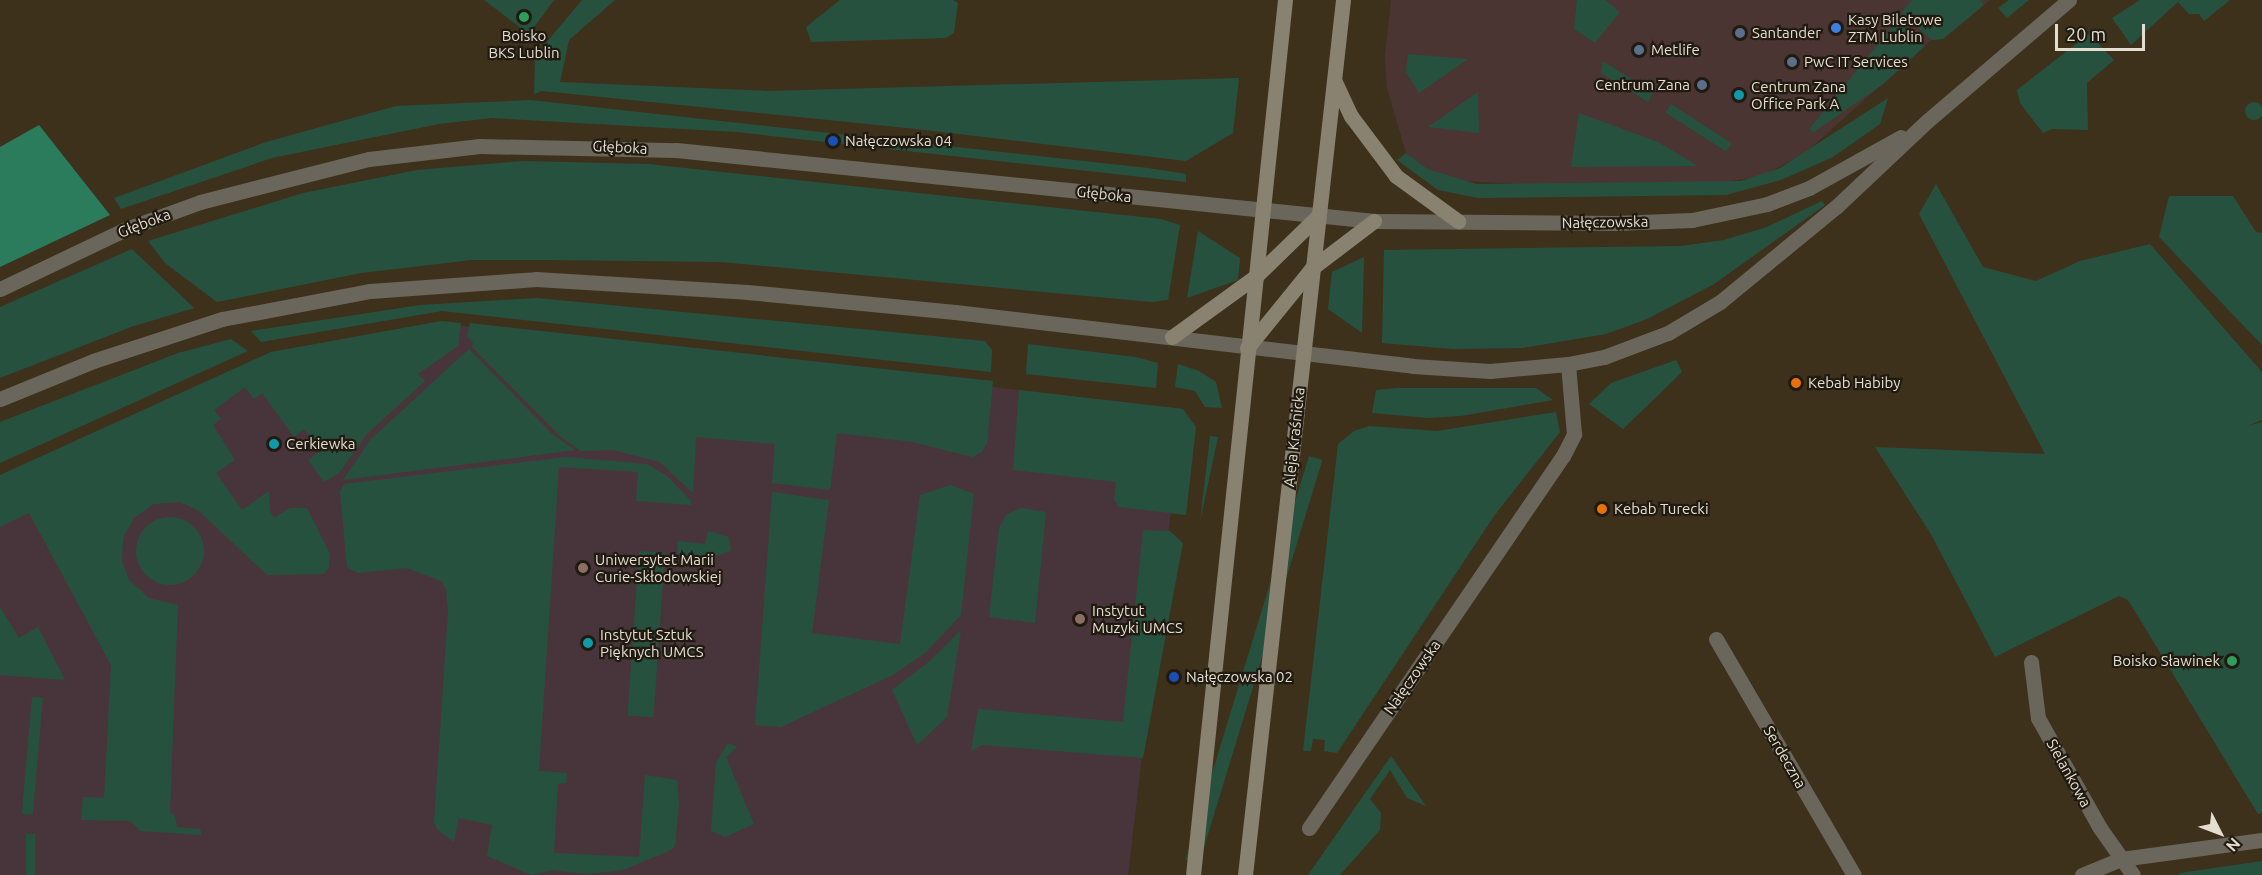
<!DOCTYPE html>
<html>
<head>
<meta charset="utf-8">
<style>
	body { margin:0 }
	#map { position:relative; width:2262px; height:875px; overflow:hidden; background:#3d311c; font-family:Ubuntu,sans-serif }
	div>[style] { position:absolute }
	.commercial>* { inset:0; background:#4a3533 }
	.education>* { inset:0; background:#48353c }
	.green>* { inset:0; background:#27513f; transform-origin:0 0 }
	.round { border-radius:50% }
	.forest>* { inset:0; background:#2b7c5d }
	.minor>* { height:15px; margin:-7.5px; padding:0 7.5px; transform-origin:7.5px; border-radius:7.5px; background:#6b665c }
	.tertiary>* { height:15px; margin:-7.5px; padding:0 7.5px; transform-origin:7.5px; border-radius:7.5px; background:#6b665c }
	.secondary>* { height:15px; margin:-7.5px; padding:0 7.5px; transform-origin:7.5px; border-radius:7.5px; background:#8a8271 }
	.dots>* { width:16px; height:16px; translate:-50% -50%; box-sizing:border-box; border:3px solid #201a11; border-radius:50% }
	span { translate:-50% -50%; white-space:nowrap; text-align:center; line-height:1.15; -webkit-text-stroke:4.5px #201a11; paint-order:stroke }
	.poi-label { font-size:15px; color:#e4ddd0 }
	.left { translate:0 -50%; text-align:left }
	.right { translate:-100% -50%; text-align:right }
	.street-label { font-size:15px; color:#e4ddd0 }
	.north { position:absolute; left:2190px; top:803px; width:60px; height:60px; -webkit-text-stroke:4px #201a11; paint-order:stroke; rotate:132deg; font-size:16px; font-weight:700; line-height:24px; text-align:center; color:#e4ddd0 }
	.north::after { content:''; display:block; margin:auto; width:21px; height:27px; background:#e4ddd0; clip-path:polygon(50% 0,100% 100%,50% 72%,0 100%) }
	.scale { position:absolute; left:2055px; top:24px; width:90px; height:27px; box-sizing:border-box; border:3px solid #e4ddd0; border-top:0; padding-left:8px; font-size:18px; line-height:21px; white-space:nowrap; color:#e4ddd0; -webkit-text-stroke:4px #201a11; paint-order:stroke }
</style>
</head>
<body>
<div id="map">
	<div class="commercial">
		<i style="clip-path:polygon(1391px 0,1990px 0,1943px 39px,1931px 40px,1805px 153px,1760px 177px,1708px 184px,1528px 185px,1453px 180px,1428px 169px,1406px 153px,1387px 88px,1385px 56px)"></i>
	</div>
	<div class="education">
		<i style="clip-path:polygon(445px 324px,1183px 409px,1128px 875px,0 875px,0 489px,275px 354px)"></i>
	</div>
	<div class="green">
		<i style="clip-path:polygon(484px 0,554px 0,529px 34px)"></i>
		<i style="clip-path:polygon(582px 0,615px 0,569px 40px,560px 82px,768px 91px,1239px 78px,1233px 133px,1186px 161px,916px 129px,542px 91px,534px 94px,535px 56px)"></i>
		<i style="clip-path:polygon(840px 0,953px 0,958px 3px,954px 33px,946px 38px,811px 42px,806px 27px)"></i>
		<i style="clip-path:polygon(1577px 0,1605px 0,1620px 12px,1595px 43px,1574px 29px)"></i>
		<i style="clip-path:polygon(1912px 0,1980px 0,1984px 5px,1943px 39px,1932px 40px,1901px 13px)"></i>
		<i style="clip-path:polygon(2009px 0,2029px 0,2007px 18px,1998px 8px)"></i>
		<i style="clip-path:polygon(2140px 0,2230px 0,2204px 21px,2199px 14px,2189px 14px,2178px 2px,2131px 45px,2112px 18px)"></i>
		<i style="clip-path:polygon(1897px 21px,1925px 46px,1882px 85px,1814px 132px,1809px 129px)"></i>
		<i style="clip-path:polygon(2089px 34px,2114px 60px,2087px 83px,2088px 130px,2052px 129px,2043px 133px,2020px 103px,2017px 90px)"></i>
		<i style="clip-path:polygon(1408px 54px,1468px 59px,1419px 93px,1406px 72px)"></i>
		<i style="clip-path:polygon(1603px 61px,1653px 93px,1648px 102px,1601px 73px)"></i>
		<i style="clip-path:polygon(1478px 92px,1479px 133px,1428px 127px)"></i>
		<i style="clip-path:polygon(1888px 98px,1880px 124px,1833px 157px,1781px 180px,1726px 195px,1478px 198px,1438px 190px,1397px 160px,1406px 153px,1428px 169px,1476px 184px,1741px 181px,1780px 168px)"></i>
		<i style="clip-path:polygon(530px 100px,1148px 168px,1186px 174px,1186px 182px,736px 132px,492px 118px,439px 124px,272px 158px,121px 209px,114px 198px,266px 142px,396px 106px)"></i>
		<i class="round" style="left:2245px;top:102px;width:18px;height:18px"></i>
		<i style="left:1671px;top:104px;width:72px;height:10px;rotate:33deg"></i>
		<i style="clip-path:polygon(1579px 113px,1658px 142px,1698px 166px,1571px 167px)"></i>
		<i style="clip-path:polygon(523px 161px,648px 164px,1161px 219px,1180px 225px,1168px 300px,1152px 302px,721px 262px,552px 260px,472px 260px,361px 273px,217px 302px,165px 263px,148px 241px,303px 193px,417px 170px)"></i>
		<i style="clip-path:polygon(1936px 184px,1983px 267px,2036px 281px,2080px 261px,2150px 244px,2262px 372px,2262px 420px,2247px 426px,2262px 422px,2262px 813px,2258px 814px,2128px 600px,2119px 596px,1995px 657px,1932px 536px,1875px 447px,2045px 454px,1919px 214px)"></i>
		<i style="clip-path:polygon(2169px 196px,2233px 196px,2256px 232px,2262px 233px,2262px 345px,2159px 237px)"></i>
		<i style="clip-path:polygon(1822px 201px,1825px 205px,1714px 284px,1647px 319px,1606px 334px,1523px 348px,1453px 349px,1382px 343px,1384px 250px,1681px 246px,1724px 240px,1767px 227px)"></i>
		<i style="clip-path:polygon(1198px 231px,1240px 258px,1238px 280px,1187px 298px)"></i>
		<i style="clip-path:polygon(132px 249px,194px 308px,131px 327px,0 378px,0 307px)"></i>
		<i style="clip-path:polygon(1364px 257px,1362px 333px,1328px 309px,1332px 272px)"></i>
		<i style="clip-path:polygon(537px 298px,985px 341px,992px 350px,991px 372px,442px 311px,261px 342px,251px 331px,420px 305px)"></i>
		<i style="clip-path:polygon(441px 321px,461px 323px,458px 346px,418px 374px,425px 381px,368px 433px,339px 473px,324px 482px,308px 460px,320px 451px,304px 429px,294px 437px,262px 393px,254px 399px,245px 387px,214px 410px,221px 419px,213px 425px,235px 460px,216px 473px,242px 510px,269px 491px,270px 511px,274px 518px,290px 508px,307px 508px,330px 554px,329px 568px,323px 574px,267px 575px,199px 511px,180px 502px,154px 504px,134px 518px,123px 538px,122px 561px,129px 580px,149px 598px,178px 605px,170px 812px,175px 816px,177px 827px,200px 829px,202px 835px,140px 831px,131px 821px,81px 820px,83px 797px,104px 798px,111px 665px,29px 513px,0 527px,0 475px,271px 352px)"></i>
		<i style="clip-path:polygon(470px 323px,993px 381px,987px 443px,982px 452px,972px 457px,913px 442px,837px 433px,830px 490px,772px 483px,775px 444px,696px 437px,693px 493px,660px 462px,613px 450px,581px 451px,561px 437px,472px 347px,473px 342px,467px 337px)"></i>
		<i style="clip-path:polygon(231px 339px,248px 351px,0 463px,0 422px,178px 353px)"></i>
		<i style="clip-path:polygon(1028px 344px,1136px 357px,1158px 363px,1156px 388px,1026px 374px)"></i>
		<i style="clip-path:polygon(469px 349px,552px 434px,575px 450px,343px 480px,371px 439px)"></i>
		<i style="clip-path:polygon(1676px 360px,1682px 372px,1623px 429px,1589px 404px,1611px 383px)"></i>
		<i style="clip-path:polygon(1178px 364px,1199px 371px,1216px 382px,1222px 408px,1205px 407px,1195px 391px,1175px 387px)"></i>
		<i style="clip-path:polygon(1396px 388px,1536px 388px,1553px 400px,1461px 416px,1428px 418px,1372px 413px,1376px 390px)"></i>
		<i style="clip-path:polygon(1019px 390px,1183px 409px,1196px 427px,1186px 515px,1119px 507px,1114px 499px,1116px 482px,1013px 470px)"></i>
		<i style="clip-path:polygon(1556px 412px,1560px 432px,1494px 516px,1337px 753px,1324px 751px,1325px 740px,1313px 739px,1311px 751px,1303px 751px,1338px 444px,1354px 431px,1369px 426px,1437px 431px)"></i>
		<i style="clip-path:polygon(1210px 436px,1218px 437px,1200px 522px)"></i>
		<i style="left:1309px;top:456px;width:14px;height:422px;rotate:17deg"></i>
		<i style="clip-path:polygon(566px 457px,647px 464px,667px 476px,691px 501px,691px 505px,636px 501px,638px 472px,559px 467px,539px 771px,567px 773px,566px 783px,558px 784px,554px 853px,639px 857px,645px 775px,677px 780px,679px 803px,675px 846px,671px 850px,623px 870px,588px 874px,552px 870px,531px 875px,487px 856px,492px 825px,459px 818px,454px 842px,437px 829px,434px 822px,448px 612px,446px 589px,441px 581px,407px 568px,358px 573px,347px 567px,340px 492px,344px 484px)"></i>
		<i style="clip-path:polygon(950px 485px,974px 494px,961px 615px,925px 653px,893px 675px,781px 727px,755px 725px,772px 492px,829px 500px,812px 633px,900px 644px,920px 495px)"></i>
		<i style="clip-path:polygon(1021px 508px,1046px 512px,1035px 623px,989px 617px,999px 528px,1007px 514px)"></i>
		<i class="round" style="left:136px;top:517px;width:68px;height:68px"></i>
		<i style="clip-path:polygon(1143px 530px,1170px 531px,1183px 543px,1143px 758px,982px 745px,971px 751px,978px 709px,1123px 722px)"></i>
		<i style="clip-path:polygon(708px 531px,729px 537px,731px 551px,713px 557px,677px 554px,678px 541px,705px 544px)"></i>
		<i style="left:639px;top:551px;width:26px;height:165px;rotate:4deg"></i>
		<i style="clip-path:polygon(0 607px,19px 638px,38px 627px,65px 680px,0 675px)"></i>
		<i style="clip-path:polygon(961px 630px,947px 717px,917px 745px,892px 690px,930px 661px)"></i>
		<i style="left:32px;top:697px;width:11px;height:117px;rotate:5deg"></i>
		<i style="clip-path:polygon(728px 743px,737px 747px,726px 757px,754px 824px,725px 837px,711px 831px,716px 763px)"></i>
		<i style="clip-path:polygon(1391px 756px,1426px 806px,1407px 798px,1390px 770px,1370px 799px,1381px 813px,1380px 830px,1340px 875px,1308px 875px)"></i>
		<i style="left:26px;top:834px;width:9px;height:41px"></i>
		<i style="clip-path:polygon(2262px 861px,2262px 875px,2178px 875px,2180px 873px)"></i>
	</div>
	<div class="forest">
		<i style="clip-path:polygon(39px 125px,110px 215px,0 267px,0 147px)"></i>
	</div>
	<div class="minor">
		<i style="left:1716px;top:639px;width:273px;rotate:59.7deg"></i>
		<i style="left:2031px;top:662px;width:56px;rotate:82.9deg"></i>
		<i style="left:2038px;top:718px;width:126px;rotate:60.6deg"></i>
		<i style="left:2100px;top:828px;width:57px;rotate:54.9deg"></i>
		<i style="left:1309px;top:828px;width:450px;rotate:-55.7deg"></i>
		<i style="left:1563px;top:456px;width:25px;rotate:-63deg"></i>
		<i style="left:1574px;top:434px;width:70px;rotate:-94.9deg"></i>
		<i style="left:2082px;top:875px;width:42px;rotate:-22.3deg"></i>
		<i style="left:2121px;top:859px;width:142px;rotate:-7.7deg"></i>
	</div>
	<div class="tertiary">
		<i style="left:0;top:289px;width:140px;rotate:-25.5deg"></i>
		<i style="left:126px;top:229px;width:79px;rotate:-20deg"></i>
		<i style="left:200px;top:202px;width:174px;rotate:-14.3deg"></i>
		<i style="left:369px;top:159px;width:111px;rotate:-6.7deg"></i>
		<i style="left:479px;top:146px;width:197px;rotate:1.2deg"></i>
		<i style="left:676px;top:150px;width:702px;rotate:5.81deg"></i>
		<i style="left:1374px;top:221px;width:241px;rotate:0.5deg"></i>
		<i style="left:1615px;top:223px;width:77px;rotate:-2.2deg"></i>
		<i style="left:1692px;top:220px;width:77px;rotate:-12deg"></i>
		<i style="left:1767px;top:204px;width:45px;rotate:-20.9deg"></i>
		<i style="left:1809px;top:188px;width:105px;rotate:-29deg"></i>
		<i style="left:0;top:399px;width:100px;rotate:-22.2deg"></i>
		<i style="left:93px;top:361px;width:136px;rotate:-18deg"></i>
		<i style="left:222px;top:319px;width:151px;rotate:-10.7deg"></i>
		<i style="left:370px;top:291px;width:166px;rotate:-4.1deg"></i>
		<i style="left:536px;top:279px;width:211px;rotate:3.5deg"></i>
		<i style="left:747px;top:292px;width:209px;rotate:5.5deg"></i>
		<i style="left:955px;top:312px;width:461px;rotate:6.7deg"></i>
		<i style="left:1413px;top:366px;width:77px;rotate:3.7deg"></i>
		<i style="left:1490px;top:371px;width:78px;rotate:-5.1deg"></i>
		<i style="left:1568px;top:364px;width:37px;rotate:-11deg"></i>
		<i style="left:1604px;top:357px;width:68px;rotate:-20.6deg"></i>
		<i style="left:1668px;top:333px;width:61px;rotate:-30.8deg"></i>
		<i style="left:1720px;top:302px;width:151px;rotate:-39.4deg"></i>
		<i style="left:1837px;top:206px;width:122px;rotate:-43.3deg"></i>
		<i style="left:1926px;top:122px;width:188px;rotate:-40.5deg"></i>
	</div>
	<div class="secondary">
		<i style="left:1335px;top:82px;width:38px;rotate:65deg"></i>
		<i style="left:1351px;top:116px;width:75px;rotate:53.1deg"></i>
		<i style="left:1396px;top:176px;width:77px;rotate:36deg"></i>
		<i style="left:1172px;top:337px;width:102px;rotate:-35.9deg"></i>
		<i style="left:1255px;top:277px;width:86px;rotate:-44.1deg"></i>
		<i style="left:1247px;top:348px;width:103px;rotate:-50.9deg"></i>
		<i style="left:1312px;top:268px;width:78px;rotate:-37.2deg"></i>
		<i style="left:1193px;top:875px;width:880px;rotate:-84deg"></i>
		<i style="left:1245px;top:875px;width:880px;rotate:-83.61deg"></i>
	</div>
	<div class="dots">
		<i style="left:524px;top:17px;background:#2e9e5b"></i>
		<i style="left:1836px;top:28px;background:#3f7fe0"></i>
		<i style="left:1740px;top:33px;background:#5c6f8a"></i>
		<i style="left:1639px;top:50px;background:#5c6f8a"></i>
		<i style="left:1792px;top:62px;background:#5c6f8a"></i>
		<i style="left:1702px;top:85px;background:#5c6f8a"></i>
		<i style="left:1739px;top:95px;background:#0f9aa8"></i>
		<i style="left:833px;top:141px;background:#1a4fb4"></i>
		<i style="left:1796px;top:383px;background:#e8710a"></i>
		<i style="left:274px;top:444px;background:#0f9aa8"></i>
		<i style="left:1602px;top:509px;background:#e8710a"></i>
		<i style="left:583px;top:568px;background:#8d6e63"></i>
		<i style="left:1080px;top:619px;background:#8d6e63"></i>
		<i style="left:588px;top:643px;background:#0f9aa8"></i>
		<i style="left:2232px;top:661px;background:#2e9e5b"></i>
		<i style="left:1174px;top:677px;background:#1a4fb4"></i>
	</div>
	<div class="poi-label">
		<span class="left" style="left:1848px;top:28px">Kasy Biletowe<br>ZTM Lublin</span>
		<span class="left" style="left:1752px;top:33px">Santander</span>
		<span style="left:524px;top:44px">Boisko<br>BKS Lublin</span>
		<span class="left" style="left:1651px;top:50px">Metlife</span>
		<span class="left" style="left:1804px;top:62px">PwC IT Services</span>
		<span class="right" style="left:1690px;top:85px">Centrum Zana</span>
		<span class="left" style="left:1751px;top:95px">Centrum Zana<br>Office Park A</span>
		<span class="left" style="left:845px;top:141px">Nałęczowska 04</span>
		<span class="left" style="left:1808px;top:383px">Kebab Habiby</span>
		<span class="left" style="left:286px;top:444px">Cerkiewka</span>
		<span class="left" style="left:1614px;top:509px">Kebab Turecki</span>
		<span class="left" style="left:595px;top:568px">Uniwersytet Marii<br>Curie-Skłodowskiej</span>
		<span class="left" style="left:1092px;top:619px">Instytut<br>Muzyki UMCS</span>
		<span class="left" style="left:600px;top:643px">Instytut Sztuk<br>Pięknych UMCS</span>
		<span class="right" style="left:2220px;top:661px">Boisko Sławinek</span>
		<span class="left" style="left:1186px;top:677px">Nałęczowska 02</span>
	</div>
	<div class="street-label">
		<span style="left:620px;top:147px;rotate:3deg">Głęboka</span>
		<span style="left:1104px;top:194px;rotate:6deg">Głęboka</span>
		<span style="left:1605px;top:222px;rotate:-1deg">Nałęczowska</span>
		<span style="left:144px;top:223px;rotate:-21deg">Głęboka</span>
		<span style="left:1294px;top:437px;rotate:-84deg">Aleja Kraśnicka</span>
		<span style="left:1412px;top:677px;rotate:-55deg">Nałęczowska</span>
		<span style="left:1785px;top:757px;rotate:60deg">Serdeczna</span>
		<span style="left:2069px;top:773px;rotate:61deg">Sielankowa</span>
	</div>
	<div class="north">N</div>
	<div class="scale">20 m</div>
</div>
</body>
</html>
